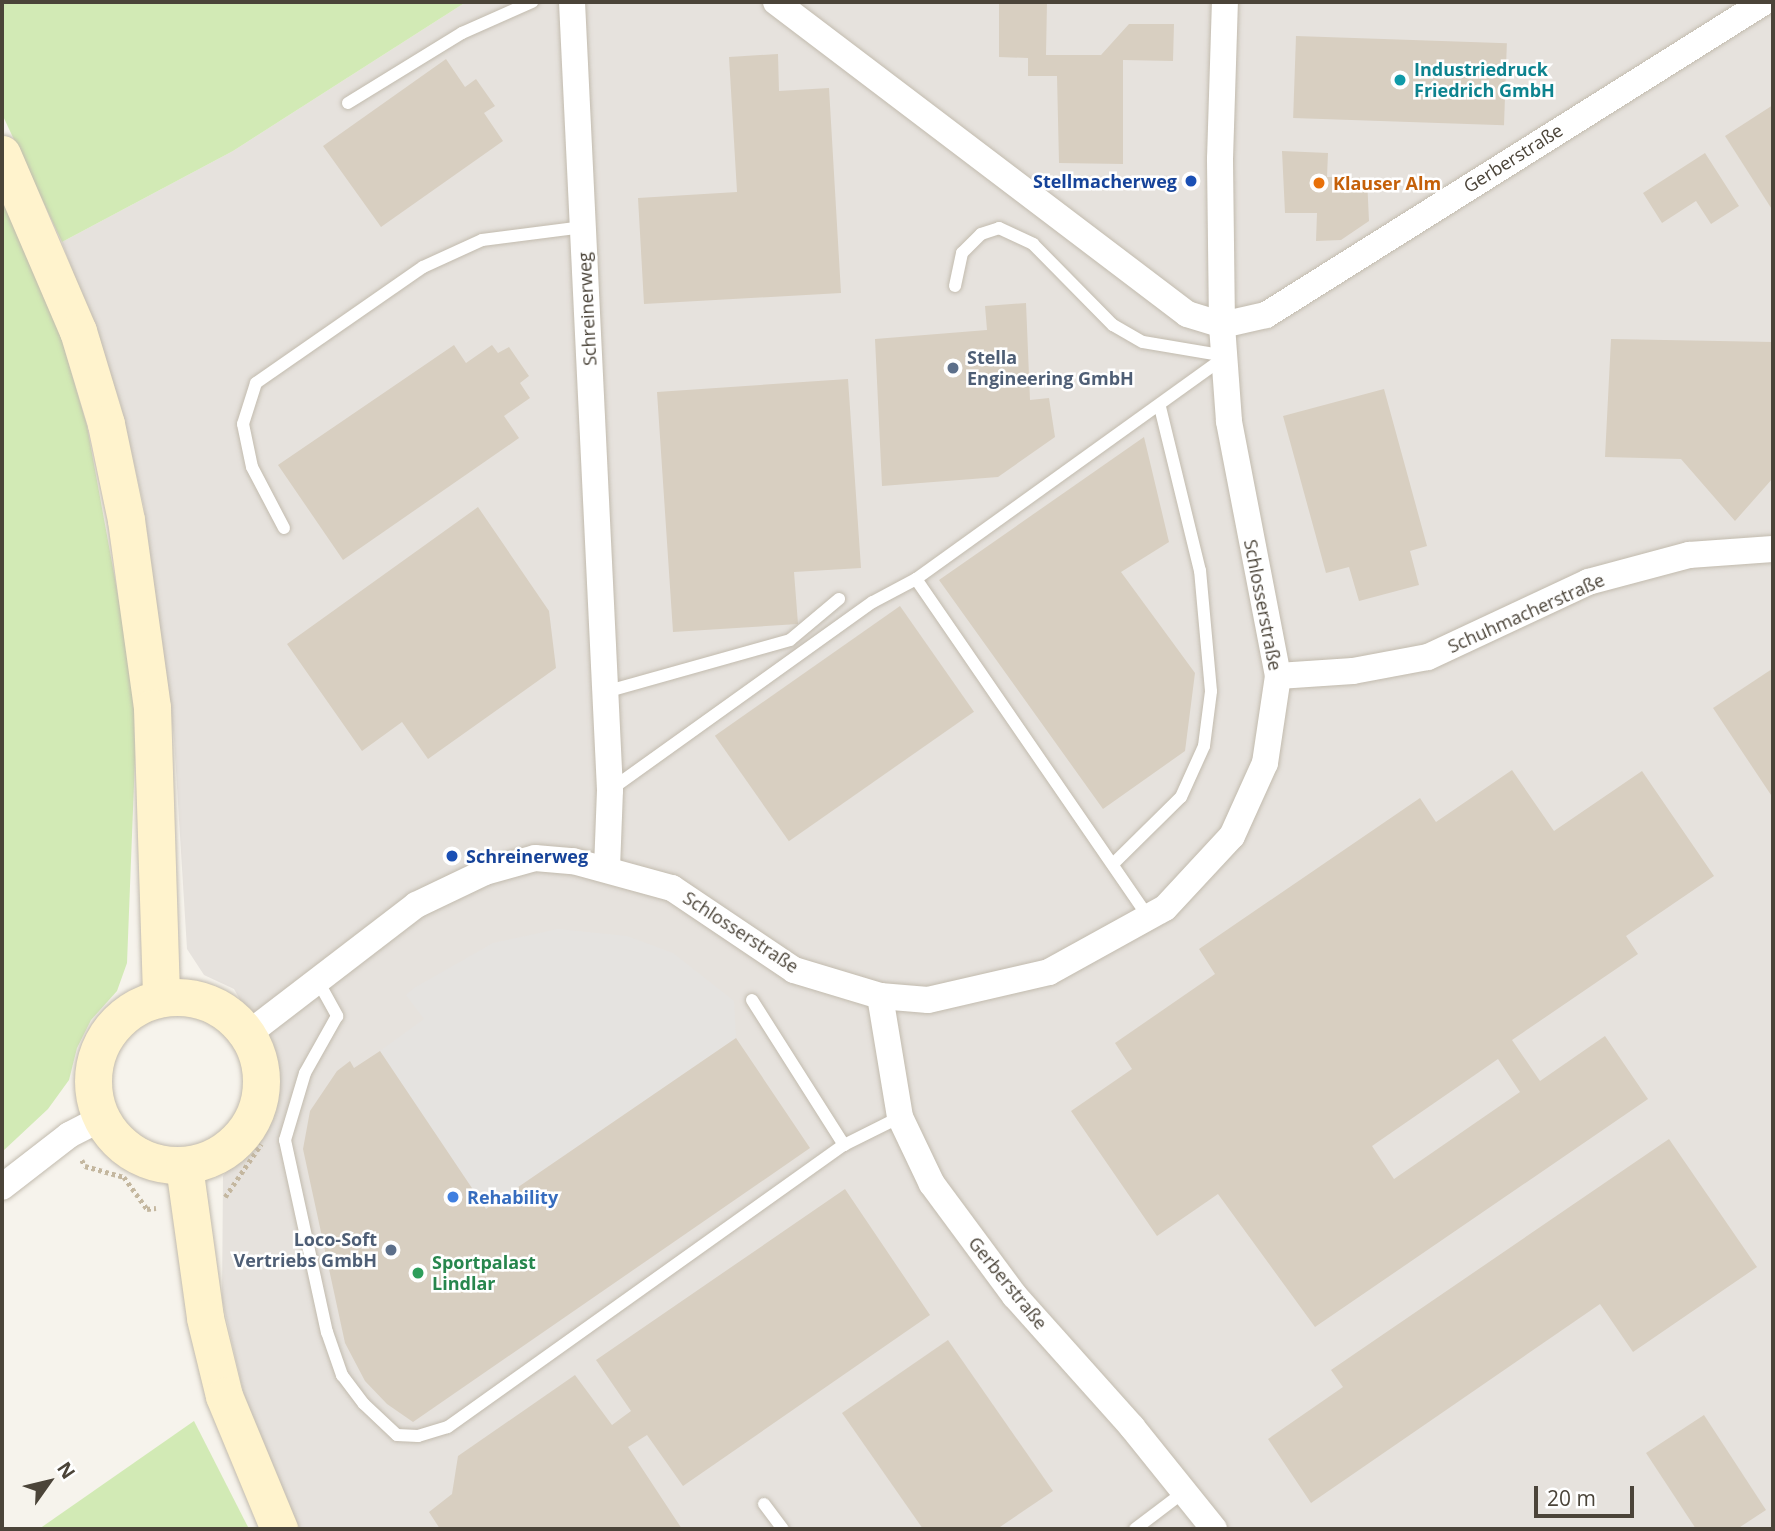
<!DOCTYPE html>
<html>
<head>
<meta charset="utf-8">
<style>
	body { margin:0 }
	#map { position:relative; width:1775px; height:1531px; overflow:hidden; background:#f6f3ec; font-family:"Open Sans",sans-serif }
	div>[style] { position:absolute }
	.industrial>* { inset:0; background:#e6e2dd }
	.green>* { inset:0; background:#d2eab5 }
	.parking>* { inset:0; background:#e5e3e0 }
	.building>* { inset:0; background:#d8cfc1; transform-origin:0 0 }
	.path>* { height:4.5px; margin-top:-2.25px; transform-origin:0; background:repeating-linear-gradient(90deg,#c4b79f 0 3.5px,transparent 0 7px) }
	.roads { filter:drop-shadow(0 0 2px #c2bbae) drop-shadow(0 0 2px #c2bbae) }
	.service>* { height:12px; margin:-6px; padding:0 6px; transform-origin:6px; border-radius:6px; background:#fff }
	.minor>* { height:26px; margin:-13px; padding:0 13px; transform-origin:13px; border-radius:13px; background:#fff }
	.secondary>* { height:37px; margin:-18.5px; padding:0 18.5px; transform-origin:18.5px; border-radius:18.5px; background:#fff3cd }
	.secondary>.ring { margin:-18.5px; padding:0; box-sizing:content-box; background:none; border:37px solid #fff3cd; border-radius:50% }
	.dots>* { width:19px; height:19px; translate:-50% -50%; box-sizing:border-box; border:4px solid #fff; border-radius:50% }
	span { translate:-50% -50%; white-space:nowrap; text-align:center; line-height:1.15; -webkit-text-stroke:5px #fff; paint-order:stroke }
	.culture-label { font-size:18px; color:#0d838f; font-weight:700 }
	.left { translate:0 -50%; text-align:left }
	.street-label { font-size:18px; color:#4b4439 }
	.transit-label { font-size:18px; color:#164399; font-weight:700 }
	.right { translate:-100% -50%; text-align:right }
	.food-label { font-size:18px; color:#c56008; font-weight:700 }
	.service-label { font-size:18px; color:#4e5e75; font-weight:700 }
	.shop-label { font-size:18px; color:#366cbe; font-weight:700 }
	.leisure-label { font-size:18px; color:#27864d; font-weight:700 }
	.frame { position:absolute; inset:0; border:4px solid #4b4439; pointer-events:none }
	.north { position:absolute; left:14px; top:1447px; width:70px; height:70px; -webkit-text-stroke:5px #fff; paint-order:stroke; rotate:56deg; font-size:19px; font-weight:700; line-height:28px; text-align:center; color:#4b4439 }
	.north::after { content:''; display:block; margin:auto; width:24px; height:32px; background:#4b4439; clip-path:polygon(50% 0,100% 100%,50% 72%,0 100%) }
	.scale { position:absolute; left:1534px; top:1486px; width:100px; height:32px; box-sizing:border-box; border:4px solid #4b4439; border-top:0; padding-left:9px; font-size:21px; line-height:24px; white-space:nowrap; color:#4b4439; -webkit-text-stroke:5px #fff; paint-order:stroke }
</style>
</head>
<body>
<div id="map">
	<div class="industrial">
		<i style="clip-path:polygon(466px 2px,1773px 2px,1773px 1529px,294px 1529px,249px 1417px,222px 1299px,223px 1176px,267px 1114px,278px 1068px,234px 989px,204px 975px,187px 949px,174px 738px,144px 507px,120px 402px,62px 242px,233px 151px)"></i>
	</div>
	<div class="green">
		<i style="clip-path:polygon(2px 2px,466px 2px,233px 151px,62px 242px,2px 114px)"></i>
		<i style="clip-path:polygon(2px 198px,61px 337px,87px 426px,123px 623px,134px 702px,135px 758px,127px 963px,117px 991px,91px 1020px,77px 1048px,69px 1080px,48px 1109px,2px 1152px)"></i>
		<i style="clip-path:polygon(194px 1421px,249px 1529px,39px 1529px)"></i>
	</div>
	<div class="parking">
		<i style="clip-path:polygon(558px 929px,627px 936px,673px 953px,734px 1001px,736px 1038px,486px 1209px,380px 1051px,424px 1019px,406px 995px,414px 988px,493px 943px)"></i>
	</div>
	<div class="building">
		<i style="clip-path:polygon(999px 2px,1047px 2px,1046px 55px,1101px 55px,1129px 24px,1174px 24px,1173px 61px,1123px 60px,1123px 164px,1059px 163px,1057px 76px,1028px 76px,1028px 58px,999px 57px)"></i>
		<i style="left:1296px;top:36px;width:211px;height:82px;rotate:2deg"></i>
		<i style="clip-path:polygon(778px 54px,779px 91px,829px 88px,841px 293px,644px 304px,638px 198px,737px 192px,729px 57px)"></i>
		<i style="clip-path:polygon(446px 59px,465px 87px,476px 79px,495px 106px,484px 113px,503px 141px,381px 227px,323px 146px)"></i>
		<i style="clip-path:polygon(1773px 105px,1773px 211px,1725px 136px)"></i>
		<i style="clip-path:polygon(1282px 151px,1328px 153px,1327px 177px,1367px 178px,1369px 221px,1341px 240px,1316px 241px,1317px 213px,1285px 213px)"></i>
		<i style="clip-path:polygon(1705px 153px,1739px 206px,1711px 224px,1696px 201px,1662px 223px,1643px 193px)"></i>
		<i style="clip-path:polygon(1026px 303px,1030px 400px,1049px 398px,1055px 437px,998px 477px,882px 486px,875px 339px,987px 330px,985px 306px)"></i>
		<i style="clip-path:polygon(1611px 339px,1773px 342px,1773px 478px,1735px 521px,1681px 459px,1605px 457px)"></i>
		<i style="clip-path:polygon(454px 345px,466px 363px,492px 345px,498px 353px,509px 347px,529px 376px,520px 383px,530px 398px,504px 416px,519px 438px,343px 560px,278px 465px)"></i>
		<i style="clip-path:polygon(848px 379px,861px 568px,794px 572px,798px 624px,673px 632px,657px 392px)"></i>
		<i style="clip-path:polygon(1384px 389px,1427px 546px,1410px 551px,1419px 585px,1359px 601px,1349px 567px,1326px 573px,1283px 416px)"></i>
		<i style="clip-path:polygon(1144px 437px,1169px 542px,1121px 572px,1195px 673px,1185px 751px,1103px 809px,939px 580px)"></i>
		<i style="clip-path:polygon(478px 507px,549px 611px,556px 668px,428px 759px,402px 722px,362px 751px,287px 644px)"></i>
		<i style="left:900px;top:606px;width:129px;height:226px;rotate:55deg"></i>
		<i style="clip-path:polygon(1772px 669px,1773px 671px,1773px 798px,1713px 708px)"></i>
		<i style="clip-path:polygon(evenodd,1512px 770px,1554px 831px,1642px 771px,1714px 876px,1626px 936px,1638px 954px,1512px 1040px,1540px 1081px,1605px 1036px,1648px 1099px,1315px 1327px,1218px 1194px,1157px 1236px,1071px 1111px,1132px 1069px,1115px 1043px,1215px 974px,1199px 949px,1420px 798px,1436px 822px,1512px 770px,1498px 1059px,1520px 1092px,1394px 1179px,1372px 1146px,1498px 1059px)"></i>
		<i style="clip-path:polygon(736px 1038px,810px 1148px,413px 1422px,387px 1404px,365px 1381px,345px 1343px,303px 1149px,310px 1111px,337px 1071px,350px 1061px,354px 1068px,380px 1051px,486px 1209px)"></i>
		<i style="clip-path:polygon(1669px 1139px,1757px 1267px,1633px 1352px,1600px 1304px,1311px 1503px,1268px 1439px,1343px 1387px,1331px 1370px)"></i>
		<i style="clip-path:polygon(845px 1189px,930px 1315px,683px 1486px,647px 1435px,628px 1447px,682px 1529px,440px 1529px,429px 1512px,452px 1494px,458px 1456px,575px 1375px,612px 1425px,631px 1411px,596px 1360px)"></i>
		<i style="clip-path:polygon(948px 1340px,1053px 1491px,997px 1529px,923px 1529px,842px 1413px)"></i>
		<i style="clip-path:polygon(1704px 1415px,1766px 1510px,1737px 1529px,1696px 1529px,1646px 1453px)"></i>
	</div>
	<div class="path">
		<i style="left:82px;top:1160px;width:7px;rotate:63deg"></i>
		<i style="left:85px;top:1166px;width:41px;rotate:15.8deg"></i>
		<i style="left:124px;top:1177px;width:39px;rotate:54deg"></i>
		<i style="left:147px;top:1209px;width:9px;rotate:-6deg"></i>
		<i style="left:225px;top:1197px;width:64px;rotate:-55.8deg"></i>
	</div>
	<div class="roads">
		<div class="service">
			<i style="left:348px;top:103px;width:134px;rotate:-31.6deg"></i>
			<i style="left:462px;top:33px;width:77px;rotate:-23.9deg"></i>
			<i style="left:955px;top:286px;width:34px;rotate:-78deg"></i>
			<i style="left:962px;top:253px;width:27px;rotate:-45deg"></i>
			<i style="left:981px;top:234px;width:19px;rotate:-18deg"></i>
			<i style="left:999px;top:228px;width:38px;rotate:25deg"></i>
			<i style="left:1033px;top:244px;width:114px;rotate:45.4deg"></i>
			<i style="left:1113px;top:325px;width:34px;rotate:30deg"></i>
			<i style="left:1143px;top:342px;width:84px;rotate:9.6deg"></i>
			<i style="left:284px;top:528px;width:69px;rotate:-117.7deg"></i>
			<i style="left:252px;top:467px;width:44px;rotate:-101.8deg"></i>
			<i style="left:243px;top:424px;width:43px;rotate:-72.4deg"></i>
			<i style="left:256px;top:383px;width:203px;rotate:-34.8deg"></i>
			<i style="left:423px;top:267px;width:65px;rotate:-24.6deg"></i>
			<i style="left:482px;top:240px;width:102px;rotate:-7.3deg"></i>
			<i style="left:916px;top:579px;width:410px;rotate:55.5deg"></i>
			<i style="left:605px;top:692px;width:192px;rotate:-15.7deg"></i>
			<i style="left:790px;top:640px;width:64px;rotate:-39.9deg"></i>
			<i style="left:610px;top:790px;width:323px;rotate:-35.6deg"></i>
			<i style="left:873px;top:602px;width:49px;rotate:-28.1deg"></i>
			<i style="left:916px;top:579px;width:378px;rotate:-35.7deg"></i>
			<i style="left:1113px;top:864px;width:95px;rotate:-44.6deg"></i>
			<i style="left:1181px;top:797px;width:56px;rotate:-65.7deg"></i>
			<i style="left:1204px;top:746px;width:55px;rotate:-82.7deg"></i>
			<i style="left:1211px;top:691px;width:121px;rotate:-95.2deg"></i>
			<i style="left:1200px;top:571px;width:169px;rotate:-103.7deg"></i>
			<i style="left:319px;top:983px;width:38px;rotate:61deg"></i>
			<i style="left:337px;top:1016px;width:65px;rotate:119.3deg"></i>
			<i style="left:305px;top:1073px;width:70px;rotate:106.6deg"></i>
			<i style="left:285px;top:1140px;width:197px;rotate:77.7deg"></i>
			<i style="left:327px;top:1332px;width:46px;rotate:70.8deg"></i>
			<i style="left:342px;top:1375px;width:36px;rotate:53deg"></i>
			<i style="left:364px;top:1404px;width:45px;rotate:43.2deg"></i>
			<i style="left:397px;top:1435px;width:21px;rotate:3deg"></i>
			<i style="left:418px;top:1436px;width:31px;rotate:-17deg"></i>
			<i style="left:448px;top:1427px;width:486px;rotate:-35.5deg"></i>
			<i style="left:752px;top:1000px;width:172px;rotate:57.6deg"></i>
			<i style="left:844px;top:1145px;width:63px;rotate:-26.6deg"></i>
			<i style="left:764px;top:1504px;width:31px;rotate:53deg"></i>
			<i style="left:1135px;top:1529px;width:61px;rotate:-37.1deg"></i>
		</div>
		<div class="minor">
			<i style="left:572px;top:2px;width:789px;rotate:87.24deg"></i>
			<i style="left:610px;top:790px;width:79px;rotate:92.2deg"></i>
			<i style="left:776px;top:2px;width:516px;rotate:37.2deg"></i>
			<i style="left:1187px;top:314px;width:37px;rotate:17deg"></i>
			<i style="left:1222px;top:325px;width:45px;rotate:-12.8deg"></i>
			<i style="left:1266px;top:315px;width:588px;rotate:-32.15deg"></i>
			<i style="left:1278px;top:676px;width:75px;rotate:-3.8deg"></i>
			<i style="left:1353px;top:671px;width:76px;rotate:-10.6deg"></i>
			<i style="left:1428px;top:657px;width:177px;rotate:-25.1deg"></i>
			<i style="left:1588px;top:582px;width:105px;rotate:-15deg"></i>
			<i style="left:1689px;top:555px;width:84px;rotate:-4.1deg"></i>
			<i style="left:880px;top:996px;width:123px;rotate:80.6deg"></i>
			<i style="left:900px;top:1117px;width:74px;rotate:64.5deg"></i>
			<i style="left:932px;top:1184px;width:139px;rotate:53.5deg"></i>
			<i style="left:1015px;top:1296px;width:176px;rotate:48.2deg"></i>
			<i style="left:1132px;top:1427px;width:131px;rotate:51.2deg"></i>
			<i style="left:248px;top:1034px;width:212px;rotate:-37.5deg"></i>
			<i style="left:416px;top:905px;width:76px;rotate:-25.6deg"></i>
			<i style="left:485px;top:872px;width:52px;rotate:-15.6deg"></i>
			<i style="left:535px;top:858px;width:38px;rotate:5deg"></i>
			<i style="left:573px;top:861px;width:103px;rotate:15.3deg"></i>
			<i style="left:672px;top:888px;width:147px;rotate:33.9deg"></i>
			<i style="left:794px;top:970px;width:90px;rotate:16.8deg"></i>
			<i style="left:880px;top:996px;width:48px;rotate:4.8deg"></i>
			<i style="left:928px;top:1000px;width:124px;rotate:-13deg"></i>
			<i style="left:1049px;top:972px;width:132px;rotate:-28.9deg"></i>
			<i style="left:1165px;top:908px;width:98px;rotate:-47.1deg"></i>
			<i style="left:1232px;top:836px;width:80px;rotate:-65.7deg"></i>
			<i style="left:1265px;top:763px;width:88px;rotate:-81.5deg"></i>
			<i style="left:1278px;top:676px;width:260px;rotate:-100.9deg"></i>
			<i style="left:1229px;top:421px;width:96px;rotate:-94.2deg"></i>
			<i style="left:1222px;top:325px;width:166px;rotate:-90.7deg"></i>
			<i style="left:1220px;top:159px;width:157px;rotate:-88.2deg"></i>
			<i style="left:2px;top:1187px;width:85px;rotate:-37.8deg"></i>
			<i style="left:69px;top:1135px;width:37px;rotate:-27deg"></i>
		</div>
		<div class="secondary">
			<i style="left:2px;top:154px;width:193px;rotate:66.8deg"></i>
			<i style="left:78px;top:331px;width:97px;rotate:73.2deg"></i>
			<i style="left:106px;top:424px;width:98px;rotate:78.2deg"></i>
			<i style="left:126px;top:520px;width:190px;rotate:82.1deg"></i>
			<i style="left:152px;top:708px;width:289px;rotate:88.2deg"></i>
			<i class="ring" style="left:93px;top:997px;width:131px;height:131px"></i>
			<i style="left:184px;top:1166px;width:153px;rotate:82.1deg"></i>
			<i style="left:205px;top:1318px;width:80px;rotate:76.3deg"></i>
			<i style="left:224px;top:1396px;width:144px;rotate:67.5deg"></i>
		</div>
	</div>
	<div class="dots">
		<i style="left:1400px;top:80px;background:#0f9aa8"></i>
		<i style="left:1191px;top:181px;background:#1a4fb4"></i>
		<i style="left:1319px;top:183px;background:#e8710a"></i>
		<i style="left:953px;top:368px;background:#5c6f8a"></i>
		<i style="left:452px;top:856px;background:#1a4fb4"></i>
		<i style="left:453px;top:1197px;background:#3f7fe0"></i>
		<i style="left:391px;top:1250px;background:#5c6f8a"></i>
		<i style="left:418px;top:1273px;background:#2e9e5b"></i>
	</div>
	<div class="culture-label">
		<span class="left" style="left:1414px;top:80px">Industriedruck<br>Friedrich GmbH</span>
	</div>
	<div class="street-label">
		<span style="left:1513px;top:158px;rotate:-32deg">Gerberstraße</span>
		<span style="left:587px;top:309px;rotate:-93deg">Schreinerweg</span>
		<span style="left:1263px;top:605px;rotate:79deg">Schlosserstraße</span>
		<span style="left:1526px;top:613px;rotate:-24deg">Schuhmacherstraße</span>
		<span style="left:741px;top:932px;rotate:33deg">Schlosserstraße</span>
		<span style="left:1008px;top:1283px;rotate:51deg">Gerberstraße</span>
	</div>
	<div class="transit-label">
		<span class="right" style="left:1177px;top:181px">Stellmacherweg</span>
		<span class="left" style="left:466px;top:856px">Schreinerweg</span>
	</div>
	<div class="food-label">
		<span class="left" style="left:1333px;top:183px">Klauser Alm</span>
	</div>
	<div class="service-label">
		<span class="left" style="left:967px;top:368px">Stella<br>Engineering GmbH</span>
		<span class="right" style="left:377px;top:1250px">Loco-Soft<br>Vertriebs GmbH</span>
	</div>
	<div class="shop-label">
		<span class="left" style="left:467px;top:1197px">Rehability</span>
	</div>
	<div class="leisure-label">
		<span class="left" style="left:432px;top:1273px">Sportpalast<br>Lindlar</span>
	</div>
	<div class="frame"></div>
	<div class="north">N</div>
	<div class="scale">20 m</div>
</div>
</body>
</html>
